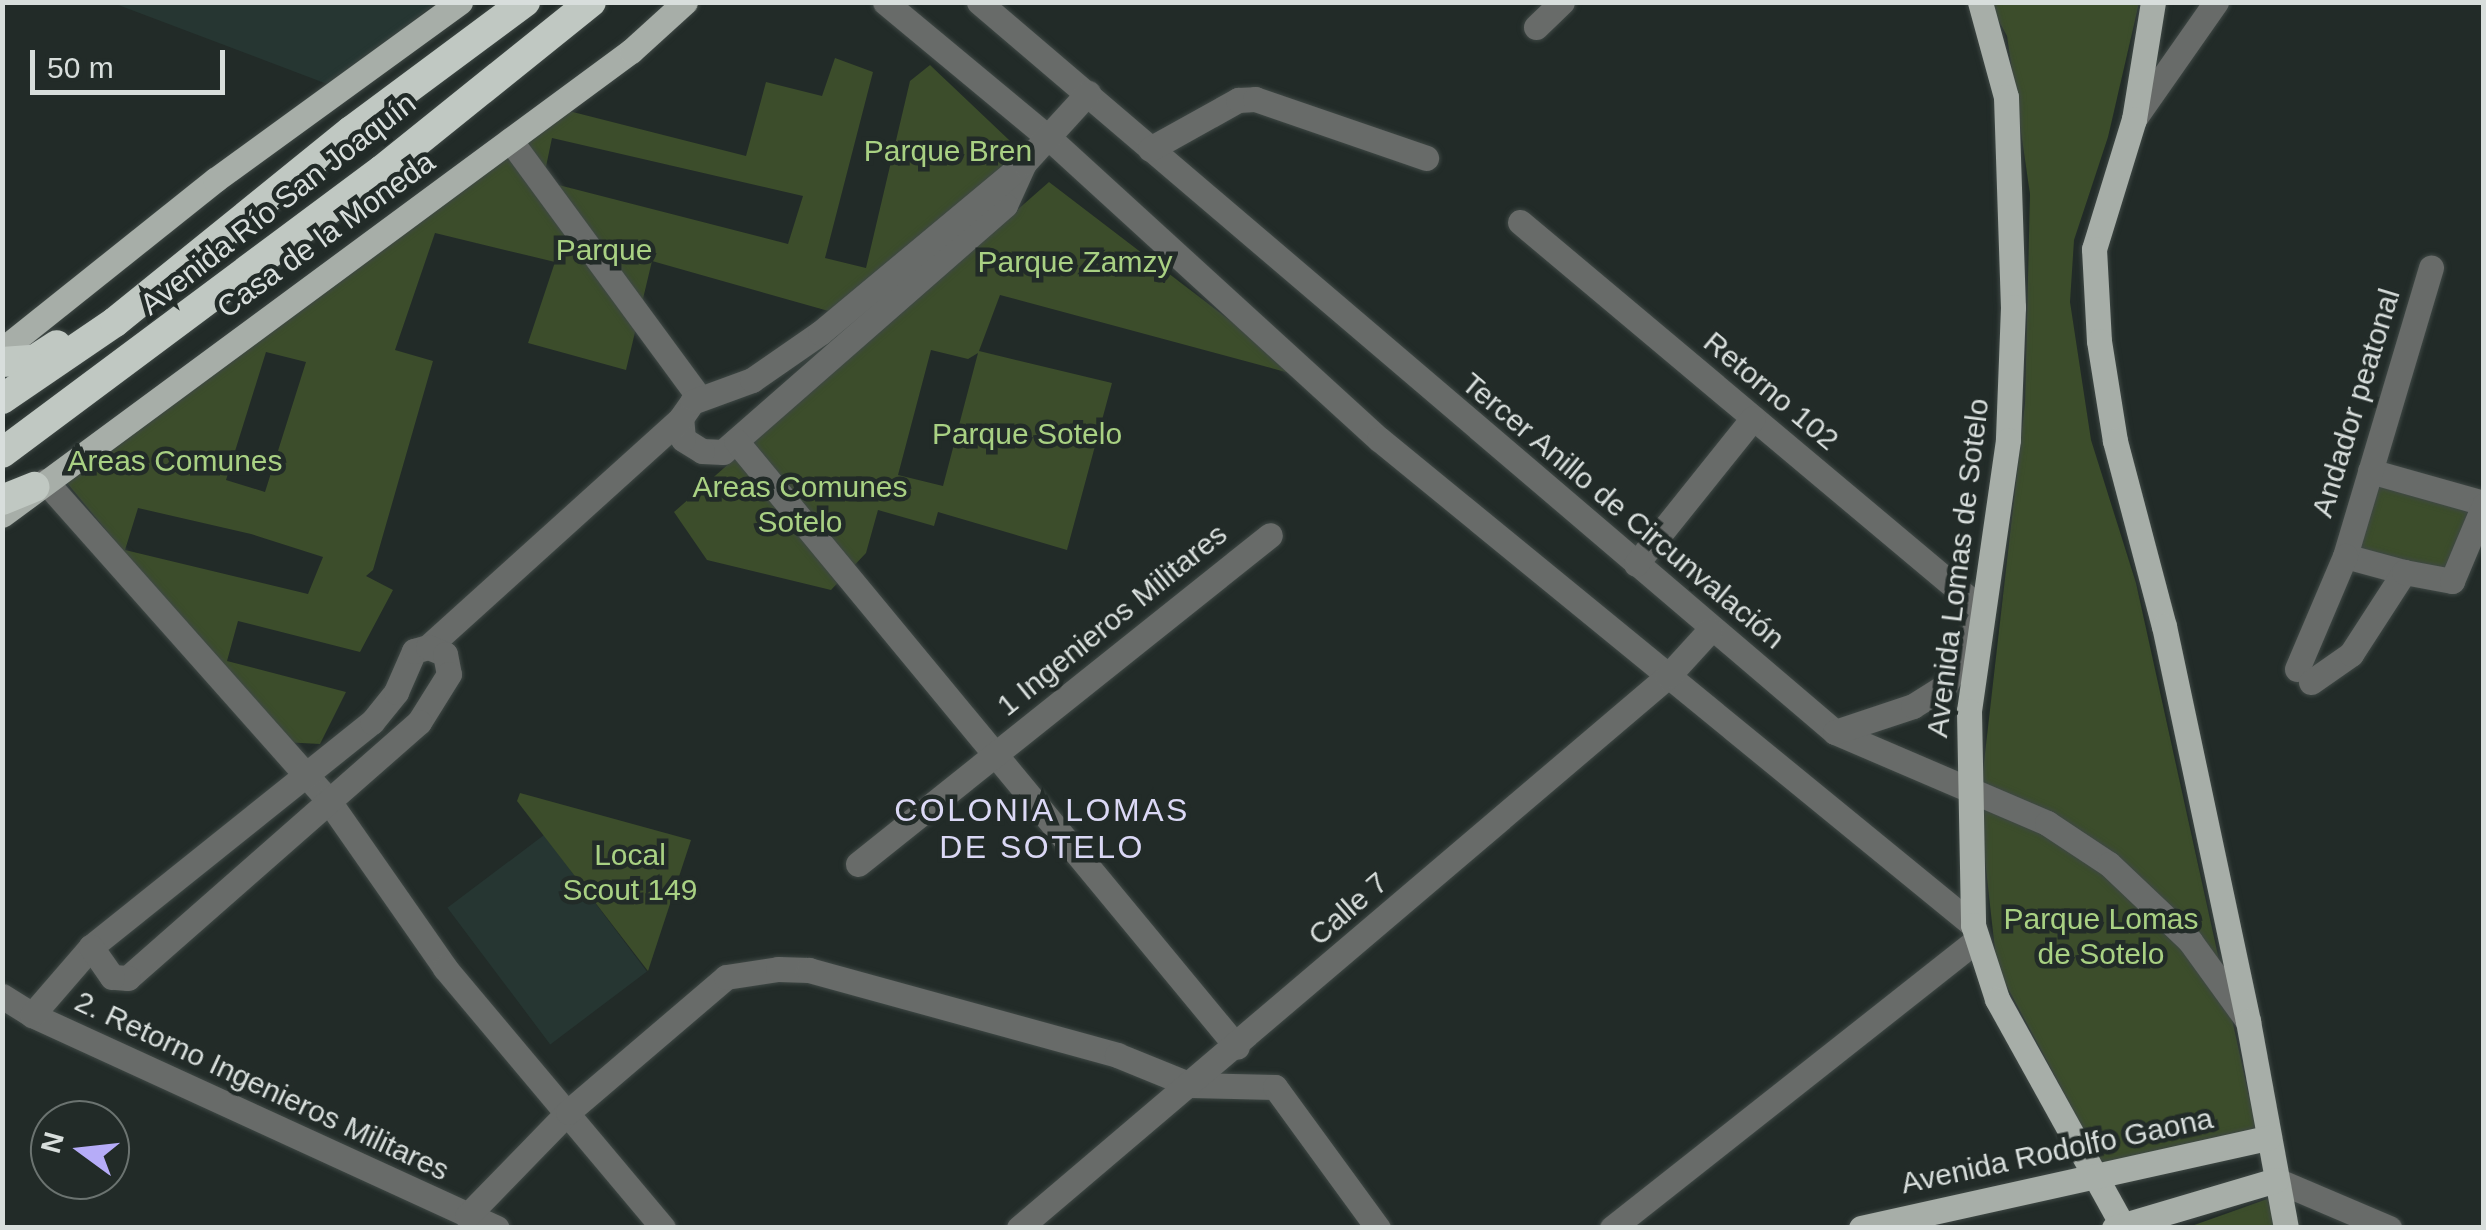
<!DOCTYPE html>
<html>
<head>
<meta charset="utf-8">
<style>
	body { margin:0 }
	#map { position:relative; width:2486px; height:1230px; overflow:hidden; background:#222b28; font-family:Arial,sans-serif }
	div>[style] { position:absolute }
	.built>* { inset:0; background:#263632; transform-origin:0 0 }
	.green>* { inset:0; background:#3c4d2b; transform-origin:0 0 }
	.roads { filter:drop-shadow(0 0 2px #3f4845) drop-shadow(0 0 2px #3f4845) }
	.minor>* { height:25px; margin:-12.5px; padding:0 12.5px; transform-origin:12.5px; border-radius:12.5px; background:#686b69 }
	.major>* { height:25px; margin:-12.5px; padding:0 12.5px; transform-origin:12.5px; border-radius:12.5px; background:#a7aea8 }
	.highway>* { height:30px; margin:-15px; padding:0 15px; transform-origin:15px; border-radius:15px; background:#c0c8c2 }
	span { translate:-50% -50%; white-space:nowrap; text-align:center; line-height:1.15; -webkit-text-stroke:9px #222b28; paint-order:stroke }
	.park-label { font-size:30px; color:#a9d183 }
	.street-label { font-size:30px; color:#d8dedc }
	.neighbourhood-label { font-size:32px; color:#dbd8f5; letter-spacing:2.5px }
	.frame { position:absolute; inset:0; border:5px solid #d8dedc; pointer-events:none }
	.north { position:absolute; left:30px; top:1100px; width:100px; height:100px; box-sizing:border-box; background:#222b28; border:2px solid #6b7370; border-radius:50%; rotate:285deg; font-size:28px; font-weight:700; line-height:40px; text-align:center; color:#d8dedc }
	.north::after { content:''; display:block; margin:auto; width:35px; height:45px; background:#b6acf8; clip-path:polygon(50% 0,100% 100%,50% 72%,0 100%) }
	.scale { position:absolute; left:30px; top:50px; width:195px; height:45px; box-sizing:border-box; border:5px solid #d8dedc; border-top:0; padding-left:12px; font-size:30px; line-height:35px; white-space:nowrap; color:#d8dedc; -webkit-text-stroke:8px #222b28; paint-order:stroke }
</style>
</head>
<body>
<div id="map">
	<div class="built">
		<i style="clip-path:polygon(113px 3px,435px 3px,335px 87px)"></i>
		<i style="left:544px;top:835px;width:171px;height:121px;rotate:53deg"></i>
	</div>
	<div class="green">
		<i style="clip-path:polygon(1989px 3px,2139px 3px,2108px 137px,2074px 240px,2070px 302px,2091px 440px,2136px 583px,2258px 1137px,2107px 1173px,1997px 968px,1979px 806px,2025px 403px,2030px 194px,2007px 36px)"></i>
		<i style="clip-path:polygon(evenodd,835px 58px,873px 72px,825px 258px,866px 268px,910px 81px,930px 65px,1026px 156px,832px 312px,652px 261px,626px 370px,528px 343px,555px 262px,435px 233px,395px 350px,433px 361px,373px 570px,366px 576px,393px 590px,360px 652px,238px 621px,227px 661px,346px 692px,320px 744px,282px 742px,62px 477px,561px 109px,746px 156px,766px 82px,822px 96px,835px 58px,552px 138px,803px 196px,788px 244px,543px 181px,552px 138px,835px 58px,266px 352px,306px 362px,265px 492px,226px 480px,266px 352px,835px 58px,138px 508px,251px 534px,323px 557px,308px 594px,125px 550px,138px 508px)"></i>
		<i style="clip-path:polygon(evenodd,1049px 182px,1304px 377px,1000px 295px,979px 351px,1112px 383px,1067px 550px,938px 512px,934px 526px,878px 510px,866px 553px,831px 590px,707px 560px,674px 512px,1049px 182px,931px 350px,968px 359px,978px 353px,943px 486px,898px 475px,931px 350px)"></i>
		<i style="left:2378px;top:477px;width:96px;height:73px;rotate:17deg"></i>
		<i style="clip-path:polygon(520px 793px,691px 840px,648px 971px,517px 801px)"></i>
		<i style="clip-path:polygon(2270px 1198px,2277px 1228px,2186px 1228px)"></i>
	</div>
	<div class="roads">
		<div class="minor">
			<i style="left:885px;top:2px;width:213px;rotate:39.7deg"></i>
			<i style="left:1049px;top:138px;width:447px;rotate:42.4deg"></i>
			<i style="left:1379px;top:439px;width:767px;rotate:39.29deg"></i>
			<i style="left:979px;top:2px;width:1125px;rotate:40.46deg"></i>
			<i style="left:1835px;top:732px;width:231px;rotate:23.2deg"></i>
			<i style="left:2047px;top:823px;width:74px;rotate:33.5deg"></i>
			<i style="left:2109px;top:864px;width:112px;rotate:43.5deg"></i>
			<i style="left:2190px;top:941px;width:99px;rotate:54.1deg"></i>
			<i style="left:1536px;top:27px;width:36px;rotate:-44deg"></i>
			<i style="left:2134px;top:119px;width:143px;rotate:-55deg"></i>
			<i style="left:510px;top:140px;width:319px;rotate:53.7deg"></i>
			<i style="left:1150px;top:149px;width:101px;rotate:-29.1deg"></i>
			<i style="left:1238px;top:100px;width:17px;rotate:-3deg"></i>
			<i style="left:1255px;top:99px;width:181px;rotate:19deg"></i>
			<i style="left:1024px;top:163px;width:46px;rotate:114.3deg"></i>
			<i style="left:1005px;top:205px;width:375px;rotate:138.8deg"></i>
			<i style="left:723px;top:452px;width:21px;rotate:-177deg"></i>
			<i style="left:702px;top:451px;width:22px;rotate:-148deg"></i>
			<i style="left:683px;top:439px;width:21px;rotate:-95deg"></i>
			<i style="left:681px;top:418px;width:19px;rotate:-55deg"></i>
			<i style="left:692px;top:402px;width:64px;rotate:-20.1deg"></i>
			<i style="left:752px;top:380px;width:83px;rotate:-34.7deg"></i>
			<i style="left:820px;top:333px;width:266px;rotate:-39.8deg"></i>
			<i style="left:1024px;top:163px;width:95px;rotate:-47.6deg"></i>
			<i style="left:1520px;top:222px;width:602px;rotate:40.01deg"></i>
			<i style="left:736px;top:441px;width:786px;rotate:50.42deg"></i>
			<i style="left:2370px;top:471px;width:118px;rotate:15.7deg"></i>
			<i style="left:45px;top:481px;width:426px;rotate:48.4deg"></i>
			<i style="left:328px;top:800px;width:205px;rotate:55.1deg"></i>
			<i style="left:445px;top:968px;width:339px;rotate:50deg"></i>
			<i style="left:1636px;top:564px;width:187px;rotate:-51.3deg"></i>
			<i style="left:2404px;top:572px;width:61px;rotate:-164.8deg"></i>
			<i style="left:2345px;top:556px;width:301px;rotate:-73.4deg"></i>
			<i style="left:428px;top:647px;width:341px;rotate:-42.1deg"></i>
			<i style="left:2297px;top:669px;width:123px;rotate:-67deg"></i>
			<i style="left:2311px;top:682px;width:49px;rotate:-35deg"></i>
			<i style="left:2351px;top:654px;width:98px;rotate:-57.1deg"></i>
			<i style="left:2404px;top:572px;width:49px;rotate:10.6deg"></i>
			<i style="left:2452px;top:581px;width:82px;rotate:-67.2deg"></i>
			<i style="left:1835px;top:732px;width:82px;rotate:-18.4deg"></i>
			<i style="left:1913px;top:706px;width:38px;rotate:-32deg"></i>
			<i style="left:1945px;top:686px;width:76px;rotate:-62.4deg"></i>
			<i style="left:858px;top:864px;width:527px;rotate:-38.61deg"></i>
			<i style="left:2px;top:996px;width:36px;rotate:32deg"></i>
			<i style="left:32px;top:1015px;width:511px;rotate:24.61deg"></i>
			<i style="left:32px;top:1015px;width:90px;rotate:-49.1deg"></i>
			<i style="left:91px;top:947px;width:360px;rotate:-38.7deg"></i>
			<i style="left:372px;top:722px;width:38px;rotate:-51deg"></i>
			<i style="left:396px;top:692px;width:45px;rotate:-66.3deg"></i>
			<i style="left:414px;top:651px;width:15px;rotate:-16deg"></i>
			<i style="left:428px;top:647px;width:18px;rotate:22deg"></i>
			<i style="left:445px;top:654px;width:20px;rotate:79deg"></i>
			<i style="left:449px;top:674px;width:57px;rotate:122deg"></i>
			<i style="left:419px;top:722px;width:388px;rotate:138.7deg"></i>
			<i style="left:128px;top:978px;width:16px;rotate:-176deg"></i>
			<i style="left:112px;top:977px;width:37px;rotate:-125deg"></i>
			<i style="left:2276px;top:1180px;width:123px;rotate:23deg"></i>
			<i style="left:467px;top:1216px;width:145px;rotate:-45.8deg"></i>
			<i style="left:568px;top:1112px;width:208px;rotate:-40.5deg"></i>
			<i style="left:726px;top:977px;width:53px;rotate:-8.7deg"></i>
			<i style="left:778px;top:969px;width:31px;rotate:2deg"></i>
			<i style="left:809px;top:970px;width:320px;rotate:15.4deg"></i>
			<i style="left:1117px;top:1055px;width:80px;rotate:22.1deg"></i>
			<i style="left:1191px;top:1085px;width:84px;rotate:1.4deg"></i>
			<i style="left:1275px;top:1087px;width:175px;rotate:53.9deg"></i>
			<i style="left:1019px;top:1228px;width:852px;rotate:-40.38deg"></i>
			<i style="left:1668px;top:676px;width:62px;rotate:-47.6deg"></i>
			<i style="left:1612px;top:1228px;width:463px;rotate:-38.3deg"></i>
		</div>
		<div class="major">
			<i style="left:1980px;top:2px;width:98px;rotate:74.7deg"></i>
			<i style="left:2006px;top:97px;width:210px;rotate:88.1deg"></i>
			<i style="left:2013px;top:307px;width:133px;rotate:92.2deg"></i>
			<i style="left:2008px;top:440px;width:274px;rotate:98.2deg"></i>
			<i style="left:1969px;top:711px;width:214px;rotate:88.9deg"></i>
			<i style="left:1973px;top:925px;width:78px;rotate:72deg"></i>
			<i style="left:1997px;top:999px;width:262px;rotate:61deg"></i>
			<i style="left:2153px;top:2px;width:119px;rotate:99.2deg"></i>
			<i style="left:2134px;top:119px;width:136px;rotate:107.1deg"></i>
			<i style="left:2094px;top:249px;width:92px;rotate:86.9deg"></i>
			<i style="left:2099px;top:341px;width:101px;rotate:80.9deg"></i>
			<i style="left:2115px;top:441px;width:191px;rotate:75.2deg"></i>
			<i style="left:2164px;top:626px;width:404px;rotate:78deg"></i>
			<i style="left:2248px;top:1021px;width:210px;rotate:79.6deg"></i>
			<i style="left:2px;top:350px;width:273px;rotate:-38.6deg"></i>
			<i style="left:215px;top:180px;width:303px;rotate:-36deg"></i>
			<i style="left:2px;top:515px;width:782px;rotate:-36.42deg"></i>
			<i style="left:631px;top:51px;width:73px;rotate:-42.2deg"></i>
			<i style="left:1861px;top:1228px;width:417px;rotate:-12.5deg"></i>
			<i style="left:2114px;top:1228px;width:169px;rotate:-16.5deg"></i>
		</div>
		<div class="highway">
			<i style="left:2px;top:362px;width:32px;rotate:-4deg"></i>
			<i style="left:34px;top:360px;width:27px;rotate:-33deg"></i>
			<i style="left:2px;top:399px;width:137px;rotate:-34.3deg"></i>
			<i style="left:115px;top:322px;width:304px;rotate:-39deg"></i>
			<i style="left:351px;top:131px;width:217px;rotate:-36.6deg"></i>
			<i style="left:2px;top:453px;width:474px;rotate:-36.7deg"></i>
			<i style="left:382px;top:170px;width:268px;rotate:-38.8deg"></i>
			<i style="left:2px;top:500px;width:35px;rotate:-22deg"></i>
		</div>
	</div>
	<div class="park-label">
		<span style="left:948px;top:151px">Parque Bren</span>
		<span style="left:604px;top:250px">Parque</span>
		<span style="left:1075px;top:262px">Parque Zamzy</span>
		<span style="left:1027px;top:434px">Parque Sotelo</span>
		<span style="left:175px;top:461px">Areas Comunes</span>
		<span style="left:800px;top:504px">Areas Comunes<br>Sotelo</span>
		<span style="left:630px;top:872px">Local<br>Scout 149</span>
		<span style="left:2101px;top:936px">Parque Lomas<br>de Sotelo</span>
	</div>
	<div class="street-label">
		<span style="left:278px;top:204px;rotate:-38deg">Avenida Río San Joaquín</span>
		<span style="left:326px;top:235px;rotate:-36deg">Casa de la Moneda</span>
		<span style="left:1771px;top:391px;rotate:40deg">Retorno 102</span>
		<span style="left:2356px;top:403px;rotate:-73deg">Andador peatonal</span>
		<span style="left:1623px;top:511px;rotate:40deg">Tercer Anillo de Circunvalación</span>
		<span style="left:1958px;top:568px;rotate:-83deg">Avenida Lomas de Sotelo</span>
		<span style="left:1112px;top:620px;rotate:-39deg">1 Ingenieros Militares</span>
		<span style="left:1348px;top:909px;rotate:-41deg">Calle 7</span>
		<span style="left:262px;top:1086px;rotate:25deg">2. Retorno Ingenieros Militares</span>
		<span style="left:2057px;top:1151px;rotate:-12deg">Avenida Rodolfo Gaona</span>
	</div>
	<div class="neighbourhood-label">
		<span style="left:1042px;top:829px">COLONIA LOMAS<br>DE SOTELO</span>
	</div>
	<div class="frame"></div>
	<div class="north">N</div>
	<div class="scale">50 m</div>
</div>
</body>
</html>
